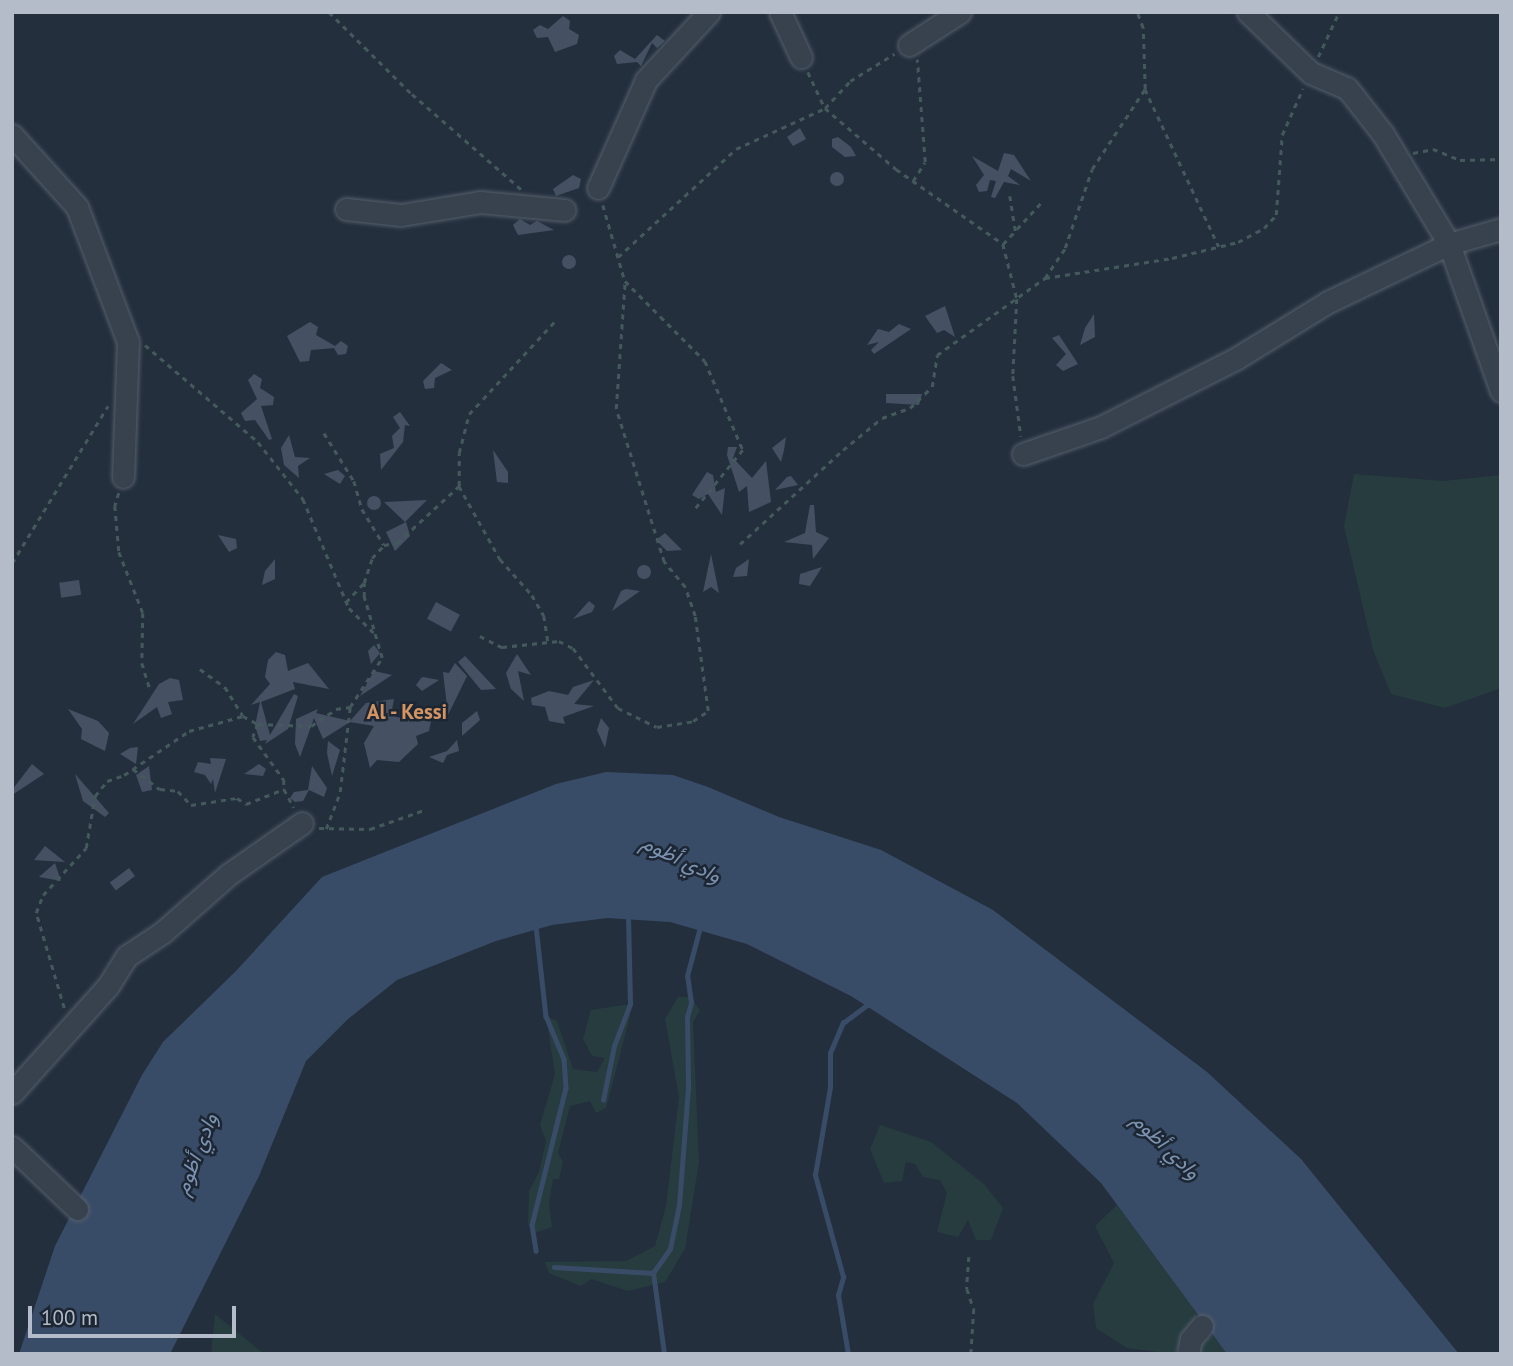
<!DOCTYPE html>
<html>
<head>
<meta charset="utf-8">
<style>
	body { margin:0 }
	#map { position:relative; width:1513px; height:1366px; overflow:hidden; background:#242f3e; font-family:"PT Sans",Vazirmatn,sans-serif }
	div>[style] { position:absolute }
	.green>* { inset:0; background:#263c3f }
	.water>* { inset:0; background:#394c67 }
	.stream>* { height:4.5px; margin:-2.25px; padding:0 2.25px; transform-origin:2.25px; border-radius:2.25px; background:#394c67 }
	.building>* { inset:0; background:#455162; transform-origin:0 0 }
	.round { border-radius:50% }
	.path>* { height:2.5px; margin-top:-1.25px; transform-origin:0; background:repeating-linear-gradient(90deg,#44595c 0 5px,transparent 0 10px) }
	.roads { filter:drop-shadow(0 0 2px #565f6c) drop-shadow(0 0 2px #565f6c) }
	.minor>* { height:21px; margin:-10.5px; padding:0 10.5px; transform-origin:10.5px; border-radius:10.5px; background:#38414e }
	span { translate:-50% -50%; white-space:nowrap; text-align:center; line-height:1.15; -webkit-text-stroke:5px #1d2633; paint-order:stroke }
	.neighbourhood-label { font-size:21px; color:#d59563; font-weight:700 }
	.water-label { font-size:21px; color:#7c92b1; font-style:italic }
	.frame { position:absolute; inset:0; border:14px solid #b4bcc9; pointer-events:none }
	.scale { position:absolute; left:28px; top:1306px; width:208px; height:32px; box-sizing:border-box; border:4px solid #b4bcc9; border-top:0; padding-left:9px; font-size:21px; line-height:24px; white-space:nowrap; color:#b4bcc9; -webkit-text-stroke:5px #1d2633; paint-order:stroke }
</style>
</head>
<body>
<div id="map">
	<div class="green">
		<i style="clip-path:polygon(1354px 474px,1443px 481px,1501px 475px,1501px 688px,1445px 708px,1391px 694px,1373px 650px,1344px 526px)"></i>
		<i style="clip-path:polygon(678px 997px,690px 997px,700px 1010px,693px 1022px,699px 1162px,685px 1249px,665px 1282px,628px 1291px,591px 1279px,581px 1286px,549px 1273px,545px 1262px,626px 1261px,655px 1246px,666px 1206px,679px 1097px,665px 1019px)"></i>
		<i style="clip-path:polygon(630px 1004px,630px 1017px,606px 1108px,596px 1113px,590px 1101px,570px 1106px,558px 1153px,563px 1162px,559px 1179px,553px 1179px,549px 1203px,552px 1227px,534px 1233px,528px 1224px,529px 1191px,539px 1172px,546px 1141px,540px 1125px,555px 1074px,546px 1016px,557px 1021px,573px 1069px,597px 1072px,605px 1058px,592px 1056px,583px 1039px,591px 1010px)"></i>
		<i style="clip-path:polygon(880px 1125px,931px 1142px,984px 1184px,1003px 1208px,991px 1240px,976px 1240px,968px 1220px,958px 1237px,937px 1232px,947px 1193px,940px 1180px,923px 1177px,915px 1164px,906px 1162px,902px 1181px,884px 1183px,870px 1149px)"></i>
		<i style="clip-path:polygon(1117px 1205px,1197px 1313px,1189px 1334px,1174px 1354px,1127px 1348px,1096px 1328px,1093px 1304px,1114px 1263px,1095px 1226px)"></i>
		<i style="clip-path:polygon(215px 1314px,264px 1354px,211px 1354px)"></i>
		<i style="clip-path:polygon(1213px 1335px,1227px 1354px,1192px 1354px,1193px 1347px)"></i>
	</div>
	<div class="water">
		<i style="clip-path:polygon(606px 772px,673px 775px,708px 787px,779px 817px,881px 850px,993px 910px,1207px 1072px,1301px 1159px,1459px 1354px,1227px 1354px,1101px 1183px,1017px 1103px,851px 996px,747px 944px,670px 922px,607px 918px,552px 925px,496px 941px,397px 980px,348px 1019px,306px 1061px,259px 1176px,170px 1354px,19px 1354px,55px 1246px,142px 1075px,163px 1042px,236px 971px,322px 877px,556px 784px)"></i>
	</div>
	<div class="stream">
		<i style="left:536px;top:926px;width:91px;rotate:83.7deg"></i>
		<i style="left:546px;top:1016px;width:47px;rotate:67.3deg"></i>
		<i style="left:564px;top:1059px;width:29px;rotate:86deg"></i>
		<i style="left:566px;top:1088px;width:141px;rotate:103.9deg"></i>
		<i style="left:532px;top:1225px;width:26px;rotate:81deg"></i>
		<i style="left:603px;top:1100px;width:55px;rotate:-78.5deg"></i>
		<i style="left:614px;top:1046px;width:45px;rotate:-69.1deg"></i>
		<i style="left:630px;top:1004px;width:88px;rotate:-91.3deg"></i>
		<i style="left:554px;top:1267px;width:99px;rotate:3.5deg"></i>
		<i style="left:664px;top:1354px;width:82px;rotate:-97.7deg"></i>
		<i style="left:653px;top:1273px;width:29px;rotate:-55deg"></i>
		<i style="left:670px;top:1249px;width:45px;rotate:-78.4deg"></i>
		<i style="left:679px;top:1205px;width:118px;rotate:-85.6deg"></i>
		<i style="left:688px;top:1087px;width:70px;rotate:-90.8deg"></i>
		<i style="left:687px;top:1017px;width:15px;rotate:-74deg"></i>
		<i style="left:691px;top:1003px;width:27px;rotate:-98deg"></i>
		<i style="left:687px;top:976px;width:51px;rotate:-75.1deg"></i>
		<i style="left:848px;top:1354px;width:60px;rotate:-99.6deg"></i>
		<i style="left:838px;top:1295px;width:19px;rotate:-74deg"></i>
		<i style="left:843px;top:1277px;width:106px;rotate:-105.4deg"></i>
		<i style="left:815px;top:1175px;width:89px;rotate:-80.3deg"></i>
		<i style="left:830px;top:1087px;width:34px;rotate:-90deg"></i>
		<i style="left:830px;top:1053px;width:33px;rotate:-67deg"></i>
		<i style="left:843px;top:1023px;width:34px;rotate:-37deg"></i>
	</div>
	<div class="building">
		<i style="clip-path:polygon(563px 16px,570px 21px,569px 29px,579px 35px,577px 44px,555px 52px,548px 37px,537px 38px,533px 30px,540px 25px,548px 29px)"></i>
		<i style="clip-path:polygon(657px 35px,665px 41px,657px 48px,652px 43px,641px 66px,637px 62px,617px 64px,614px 56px,620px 50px,635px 59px)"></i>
		<i style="clip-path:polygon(800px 128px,806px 139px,793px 146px,787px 137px)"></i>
		<i style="clip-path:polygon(838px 137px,851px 147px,856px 156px,845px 157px,832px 147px,832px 139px)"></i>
		<i style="clip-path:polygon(1004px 153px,1014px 155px,1031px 181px,1011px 169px,1008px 176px,1020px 185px,1004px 182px,995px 198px,991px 197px,996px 181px,990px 180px,987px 191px,979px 192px,976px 185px,984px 175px,972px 156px,998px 171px)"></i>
		<i class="round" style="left:830px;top:172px;width:14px;height:14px"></i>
		<i style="clip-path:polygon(573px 175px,581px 179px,579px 188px,556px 196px,553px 189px)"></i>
		<i style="clip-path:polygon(520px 219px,530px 225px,537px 221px,554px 230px,518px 235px,513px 225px)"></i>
		<i class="round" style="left:562px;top:255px;width:14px;height:14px"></i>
		<i style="clip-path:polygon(945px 306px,955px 337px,944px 330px,937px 333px,925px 316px)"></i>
		<i style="clip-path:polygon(1094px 314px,1095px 337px,1080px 345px,1085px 328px)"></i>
		<i style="clip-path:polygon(310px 322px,318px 327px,316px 335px,335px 346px,341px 341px,348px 346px,346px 354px,338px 355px,334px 348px,311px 350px,309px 361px,300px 362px,287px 336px)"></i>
		<i style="clip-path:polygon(899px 324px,911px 329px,874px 354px,871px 350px,879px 342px,867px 345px,878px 329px,889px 332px)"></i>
		<i style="clip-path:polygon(1059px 335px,1078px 364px,1063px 371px,1056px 365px,1066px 354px,1052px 338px)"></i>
		<i style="clip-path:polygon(441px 363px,452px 370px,435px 378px,434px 388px,425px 389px,423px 381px)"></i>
		<i style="clip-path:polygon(254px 374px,262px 379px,260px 388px,274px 397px,273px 405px,261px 406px,272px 439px,269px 440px,255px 420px,245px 421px,241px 413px,257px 399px,248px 380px)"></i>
		<i style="clip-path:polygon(886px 394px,922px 394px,919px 405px,886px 403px)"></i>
		<i style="clip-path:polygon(400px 412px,410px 426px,405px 425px,403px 442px,381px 470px,380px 454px,394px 448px,392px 436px,400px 428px,393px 417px)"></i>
		<i style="clip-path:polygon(289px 435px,295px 457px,310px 458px,298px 466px,299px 478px,284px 465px,281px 448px)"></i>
		<i style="clip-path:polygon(786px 437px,784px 450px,781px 462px,772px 448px)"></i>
		<i style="clip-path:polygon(728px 447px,737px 447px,733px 458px,752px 478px,766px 461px,771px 502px,749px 512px,747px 486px,739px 492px,727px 455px)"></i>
		<i style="clip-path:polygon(493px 450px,508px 472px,508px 483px,497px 482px)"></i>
		<i style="clip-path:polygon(338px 470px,345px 476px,340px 484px,324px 474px)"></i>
		<i style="clip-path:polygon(707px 472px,713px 475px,716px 492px,725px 488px,722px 515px,708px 494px,699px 499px,692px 495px)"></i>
		<i style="clip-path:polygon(791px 476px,798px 485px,775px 490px,787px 477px)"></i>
		<i class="round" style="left:367px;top:496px;width:14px;height:14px"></i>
		<i style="clip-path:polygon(427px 500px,405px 522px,384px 502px)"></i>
		<i style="clip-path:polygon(810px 505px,814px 505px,816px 532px,829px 538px,813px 559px,812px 545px,784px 542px,805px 533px)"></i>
		<i style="clip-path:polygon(406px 522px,410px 536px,395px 551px,386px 532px)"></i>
		<i style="clip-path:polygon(665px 533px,682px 550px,667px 551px,656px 540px)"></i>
		<i style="clip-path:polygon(218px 535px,236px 539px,237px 548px,229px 552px)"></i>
		<i style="clip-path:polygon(711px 554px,719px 593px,711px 587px,703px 592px)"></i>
		<i style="clip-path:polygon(275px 559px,275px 579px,262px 585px,265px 571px)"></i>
		<i style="clip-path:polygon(749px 559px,747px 576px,733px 577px,736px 568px)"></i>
		<i class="round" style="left:637px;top:565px;width:14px;height:14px"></i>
		<i style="clip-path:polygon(822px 567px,810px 586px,799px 584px,800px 574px)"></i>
		<i style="left:79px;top:580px;width:15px;height:20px;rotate:82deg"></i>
		<i style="clip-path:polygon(626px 589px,640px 591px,612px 611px,621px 591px)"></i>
		<i style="clip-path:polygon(589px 601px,595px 606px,592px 612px,573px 619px)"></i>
		<i style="left:436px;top:602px;width:27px;height:19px;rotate:28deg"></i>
		<i style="clip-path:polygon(374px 645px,380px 653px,371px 664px,368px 651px)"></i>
		<i style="clip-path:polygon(276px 652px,285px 655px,288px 671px,308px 663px,329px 689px,293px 682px,295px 689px,261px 702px,270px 735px,294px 694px,298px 696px,288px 729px,265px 744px,267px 740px,260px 741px,255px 726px,260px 702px,251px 705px,270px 684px,265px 677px,268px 660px)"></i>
		<i style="clip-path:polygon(517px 654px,531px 675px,518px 671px,524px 701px,511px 689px,506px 673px)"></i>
		<i style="clip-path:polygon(465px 656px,496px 689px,481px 690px,458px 662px)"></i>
		<i style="clip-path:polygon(455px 663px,467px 676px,448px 715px,443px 672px,449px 673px)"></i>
		<i style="clip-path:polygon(374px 671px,392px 675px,360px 696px)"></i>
		<i style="clip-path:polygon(170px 678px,179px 680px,183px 700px,168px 702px,172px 714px,161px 718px,157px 707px,133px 724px,159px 684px)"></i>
		<i style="clip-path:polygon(421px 678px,423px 677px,439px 680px,422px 691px,416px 685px)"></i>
		<i style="clip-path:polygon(594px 680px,574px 704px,594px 706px,563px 717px,565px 724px,549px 721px,545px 707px,532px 705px,531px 698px,549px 691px,568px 695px,573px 687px)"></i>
		<i style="clip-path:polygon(394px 699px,391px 715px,407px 720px,418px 711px,431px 721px,429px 731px,416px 736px,418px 744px,399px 762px,377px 760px,370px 768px,364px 743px,374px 726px,350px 722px,323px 739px,314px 718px,300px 757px,295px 744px,296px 719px,318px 709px,316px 713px,350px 721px,366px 703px)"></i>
		<i style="clip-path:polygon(68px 709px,98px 721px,109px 733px,105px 751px,81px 739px,82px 729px)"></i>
		<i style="clip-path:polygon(477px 711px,480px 720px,462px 736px,462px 723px)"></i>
		<i style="clip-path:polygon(601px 718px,609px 728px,605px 748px,597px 730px)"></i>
		<i style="clip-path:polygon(457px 740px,459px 751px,447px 755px,443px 763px,429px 757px,447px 751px)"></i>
		<i style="clip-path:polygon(328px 741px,340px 750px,332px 776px,327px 753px)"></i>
		<i style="clip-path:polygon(138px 747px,136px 764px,120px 754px,130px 748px)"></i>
		<i style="clip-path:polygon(210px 758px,226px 759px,215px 793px,213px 779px,211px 784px,205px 775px,194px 772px,198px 762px,211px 764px)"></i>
		<i style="clip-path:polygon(32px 764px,44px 774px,12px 795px,12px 790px)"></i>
		<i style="clip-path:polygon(259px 764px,266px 769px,263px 776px,244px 774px)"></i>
		<i style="clip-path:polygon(149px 766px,152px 790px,142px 792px,136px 775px)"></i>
		<i style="clip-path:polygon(312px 766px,327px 788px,324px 797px,309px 790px,303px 801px,295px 802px,290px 798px,294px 792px,308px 790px)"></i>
		<i style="clip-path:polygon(75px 774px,109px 813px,105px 817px,83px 801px)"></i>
		<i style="clip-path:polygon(45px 846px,65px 862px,34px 860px)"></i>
		<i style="clip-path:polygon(55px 863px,61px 881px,39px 877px)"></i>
		<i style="left:129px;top:868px;width:10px;height:24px;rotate:53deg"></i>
	</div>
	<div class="path">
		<i style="left:329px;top:12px;width:117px;rotate:44.7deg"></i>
		<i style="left:412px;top:94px;width:145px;rotate:41.1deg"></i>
		<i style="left:1318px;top:57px;width:50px;rotate:-65deg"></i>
		<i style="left:808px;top:72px;width:40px;rotate:65deg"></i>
		<i style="left:825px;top:108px;width:20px;rotate:41deg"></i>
		<i style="left:840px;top:121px;width:74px;rotate:40.6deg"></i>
		<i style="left:896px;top:169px;width:131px;rotate:35deg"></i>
		<i style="left:1003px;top:244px;width:57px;rotate:75.7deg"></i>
		<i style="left:1017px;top:299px;width:77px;rotate:93deg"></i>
		<i style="left:1013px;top:376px;width:61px;rotate:82.4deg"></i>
		<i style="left:1145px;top:89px;width:174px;rotate:64.9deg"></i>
		<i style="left:1413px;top:153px;width:20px;rotate:-11deg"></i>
		<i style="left:1433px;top:149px;width:29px;rotate:22deg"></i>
		<i style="left:1460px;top:160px;width:41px;rotate:-1.4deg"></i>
		<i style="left:913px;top:181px;width:22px;rotate:-58deg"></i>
		<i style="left:925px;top:162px;width:103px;rotate:-94.4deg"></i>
		<i style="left:1010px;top:196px;width:36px;rotate:81deg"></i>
		<i style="left:603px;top:205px;width:79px;rotate:73.9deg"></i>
		<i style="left:625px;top:281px;width:113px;rotate:45deg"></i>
		<i style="left:705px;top:361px;width:97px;rotate:66.9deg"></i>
		<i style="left:743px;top:450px;width:75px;rotate:129deg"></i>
		<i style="left:1003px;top:244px;width:56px;rotate:-47.2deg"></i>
		<i style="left:618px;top:257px;width:160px;rotate:-42.5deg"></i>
		<i style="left:736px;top:149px;width:98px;rotate:-24.7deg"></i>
		<i style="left:825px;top:108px;width:37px;rotate:-47deg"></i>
		<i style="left:850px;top:81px;width:52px;rotate:-31.5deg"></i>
		<i style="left:1045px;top:278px;width:36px;rotate:-56deg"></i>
		<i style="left:1065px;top:248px;width:83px;rotate:-71.1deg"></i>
		<i style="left:1092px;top:169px;width:96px;rotate:-56.5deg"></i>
		<i style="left:1145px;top:89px;width:61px;rotate:-91.9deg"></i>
		<i style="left:1143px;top:28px;width:17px;rotate:-111deg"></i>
		<i style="left:145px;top:345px;width:149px;rotate:40.6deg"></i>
		<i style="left:258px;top:442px;width:73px;rotate:51.7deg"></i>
		<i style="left:303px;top:499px;width:118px;rotate:67.1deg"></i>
		<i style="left:349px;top:608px;width:38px;rotate:45deg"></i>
		<i style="left:324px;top:433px;width:57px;rotate:58deg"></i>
		<i style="left:354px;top:481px;width:29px;rotate:74deg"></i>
		<i style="left:362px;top:509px;width:42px;rotate:58.6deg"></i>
		<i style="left:459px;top:486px;width:84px;rotate:60.7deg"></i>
		<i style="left:500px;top:559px;width:48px;rotate:48.4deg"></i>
		<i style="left:532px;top:595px;width:24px;rotate:60deg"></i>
		<i style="left:544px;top:616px;width:25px;rotate:81deg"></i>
		<i style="left:119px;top:493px;width:14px;rotate:107deg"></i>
		<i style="left:115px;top:506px;width:46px;rotate:85deg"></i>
		<i style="left:119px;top:552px;width:66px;rotate:68.5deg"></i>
		<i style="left:143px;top:613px;width:50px;rotate:91.1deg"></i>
		<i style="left:142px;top:663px;width:27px;rotate:73deg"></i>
		<i style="left:740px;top:544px;width:139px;rotate:-42.4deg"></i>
		<i style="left:843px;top:450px;width:50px;rotate:-39.4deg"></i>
		<i style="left:882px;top:418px;width:30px;rotate:-20deg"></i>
		<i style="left:910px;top:408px;width:30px;rotate:-44deg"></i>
		<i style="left:932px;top:387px;width:32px;rotate:-81deg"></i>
		<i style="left:937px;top:355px;width:133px;rotate:-35.5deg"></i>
		<i style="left:1045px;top:278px;width:129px;rotate:-8.9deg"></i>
		<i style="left:1172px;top:258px;width:68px;rotate:-13.6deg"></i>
		<i style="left:1238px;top:242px;width:30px;rotate:-28deg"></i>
		<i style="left:1264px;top:228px;width:18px;rotate:-47deg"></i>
		<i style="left:1276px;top:215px;width:80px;rotate:-85.7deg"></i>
		<i style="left:1282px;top:135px;width:51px;rotate:-65.9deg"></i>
		<i style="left:12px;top:563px;width:184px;rotate:-58.6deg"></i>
		<i style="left:346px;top:602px;width:26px;rotate:-47deg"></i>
		<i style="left:364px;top:583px;width:26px;rotate:-72deg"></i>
		<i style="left:372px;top:558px;width:18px;rotate:-47deg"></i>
		<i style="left:384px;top:545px;width:13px;rotate:-9deg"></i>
		<i style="left:397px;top:543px;width:84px;rotate:-42.6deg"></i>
		<i style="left:459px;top:486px;width:33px;rotate:-90deg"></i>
		<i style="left:459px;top:453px;width:40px;rotate:-75.6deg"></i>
		<i style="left:469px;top:414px;width:129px;rotate:-47.2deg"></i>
		<i style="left:480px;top:636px;width:25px;rotate:27deg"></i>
		<i style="left:502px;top:647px;width:57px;rotate:-6deg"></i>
		<i style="left:559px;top:641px;width:16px;rotate:27deg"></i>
		<i style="left:573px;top:648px;width:75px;rotate:53.1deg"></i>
		<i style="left:618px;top:708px;width:43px;rotate:26deg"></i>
		<i style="left:657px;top:727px;width:36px;rotate:-9deg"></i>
		<i style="left:693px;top:721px;width:18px;rotate:-34deg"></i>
		<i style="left:708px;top:711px;width:96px;rotate:-97.8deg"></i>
		<i style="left:695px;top:616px;width:31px;rotate:-109deg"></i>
		<i style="left:685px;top:587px;width:33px;rotate:-130deg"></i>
		<i style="left:664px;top:562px;width:160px;rotate:-107.4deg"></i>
		<i style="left:616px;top:409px;width:128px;rotate:-86deg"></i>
		<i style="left:200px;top:669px;width:31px;rotate:36deg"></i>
		<i style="left:225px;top:687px;width:34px;rotate:58deg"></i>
		<i style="left:258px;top:724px;width:14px;rotate:111deg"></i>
		<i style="left:253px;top:737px;width:53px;rotate:54.2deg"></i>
		<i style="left:284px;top:780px;width:9px;rotate:90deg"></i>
		<i style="left:284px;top:789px;width:21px;rotate:62deg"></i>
		<i style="left:133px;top:769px;width:34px;rotate:37deg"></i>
		<i style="left:160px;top:789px;width:18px;rotate:6deg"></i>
		<i style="left:178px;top:791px;width:19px;rotate:47deg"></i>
		<i style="left:191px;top:805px;width:47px;rotate:-8.7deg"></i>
		<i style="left:237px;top:798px;width:11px;rotate:34deg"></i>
		<i style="left:246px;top:804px;width:41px;rotate:-21.5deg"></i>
		<i style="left:319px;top:828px;width:51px;rotate:1.1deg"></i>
		<i style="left:370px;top:829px;width:57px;rotate:-19.4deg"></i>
		<i style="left:326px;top:829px;width:40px;rotate:-69deg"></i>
		<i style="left:340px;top:792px;width:86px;rotate:-83.3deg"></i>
		<i style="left:64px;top:1008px;width:99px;rotate:-106.4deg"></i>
		<i style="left:36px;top:913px;width:19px;rotate:-69deg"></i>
		<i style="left:43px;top:895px;width:64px;rotate:-47.5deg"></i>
		<i style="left:86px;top:848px;width:53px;rotate:-80.2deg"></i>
		<i style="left:95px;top:796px;width:19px;rotate:-51deg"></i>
		<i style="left:107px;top:781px;width:18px;rotate:-19deg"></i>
		<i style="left:124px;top:775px;width:78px;rotate:-34.1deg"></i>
		<i style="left:189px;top:731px;width:56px;rotate:-15.5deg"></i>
		<i style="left:243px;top:716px;width:17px;rotate:28deg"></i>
		<i style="left:258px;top:724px;width:53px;rotate:2.2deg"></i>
		<i style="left:311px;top:726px;width:30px;rotate:-34deg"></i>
		<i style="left:336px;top:709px;width:14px;rotate:-8deg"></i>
		<i style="left:350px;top:707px;width:59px;rotate:-56.9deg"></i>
		<i style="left:382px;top:658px;width:64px;rotate:-106.4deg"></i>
		<i style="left:364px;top:597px;width:14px;rotate:-90deg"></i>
		<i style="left:969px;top:1257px;width:32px;rotate:94deg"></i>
		<i style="left:967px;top:1289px;width:21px;rotate:71deg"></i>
		<i style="left:974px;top:1309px;width:45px;rotate:93.8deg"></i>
	</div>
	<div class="roads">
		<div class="minor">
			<i style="left:780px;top:12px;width:50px;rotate:65deg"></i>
			<i style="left:1248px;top:12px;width:88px;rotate:44.1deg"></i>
			<i style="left:1311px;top:73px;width:39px;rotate:23deg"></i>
			<i style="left:1347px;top:88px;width:58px;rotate:52deg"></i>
			<i style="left:1383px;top:134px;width:128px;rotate:59deg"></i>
			<i style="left:1449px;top:244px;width:156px;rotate:70.5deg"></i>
			<i style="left:909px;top:45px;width:61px;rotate:-32.9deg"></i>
			<i style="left:12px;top:135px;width:97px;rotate:47.9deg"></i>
			<i style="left:77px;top:207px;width:144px;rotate:69.3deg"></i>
			<i style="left:128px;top:342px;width:135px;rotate:92.1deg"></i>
			<i style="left:598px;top:188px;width:118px;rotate:-66deg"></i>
			<i style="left:646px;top:80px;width:93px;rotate:-47.2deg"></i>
			<i style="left:346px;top:209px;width:55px;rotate:6.2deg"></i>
			<i style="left:401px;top:215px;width:80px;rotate:-9.3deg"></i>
			<i style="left:480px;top:202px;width:85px;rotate:5.4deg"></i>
			<i style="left:1023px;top:454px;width:83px;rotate:-19.1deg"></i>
			<i style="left:1101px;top:427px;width:153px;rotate:-26.9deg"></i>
			<i style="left:1237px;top:358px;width:107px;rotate:-31.6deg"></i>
			<i style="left:1328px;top:302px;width:134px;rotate:-25.6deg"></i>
			<i style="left:1449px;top:244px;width:54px;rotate:-16.1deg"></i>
			<i style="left:12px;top:1093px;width:144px;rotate:-48.1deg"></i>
			<i style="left:108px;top:986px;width:36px;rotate:-58deg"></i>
			<i style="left:127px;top:956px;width:43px;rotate:-33.7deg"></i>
			<i style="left:163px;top:932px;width:88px;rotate:-41.3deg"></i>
			<i style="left:229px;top:874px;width:89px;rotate:-34.9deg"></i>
			<i style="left:12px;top:1147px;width:90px;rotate:43.6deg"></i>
			<i style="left:1188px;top:1354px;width:15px;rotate:-79deg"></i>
			<i style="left:1191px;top:1339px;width:17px;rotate:-50deg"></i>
		</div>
	</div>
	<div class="neighbourhood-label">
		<span style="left:407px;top:712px">Al - Kessi</span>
	</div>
	<div class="water-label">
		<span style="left:681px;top:859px;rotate:25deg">وادي أظوم</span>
		<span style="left:1166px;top:1146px;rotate:44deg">وادي أظوم</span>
		<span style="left:196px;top:1154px;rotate:-69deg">وادي أظوم</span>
	</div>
	<div class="frame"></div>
	<div class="scale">100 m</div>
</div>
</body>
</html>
